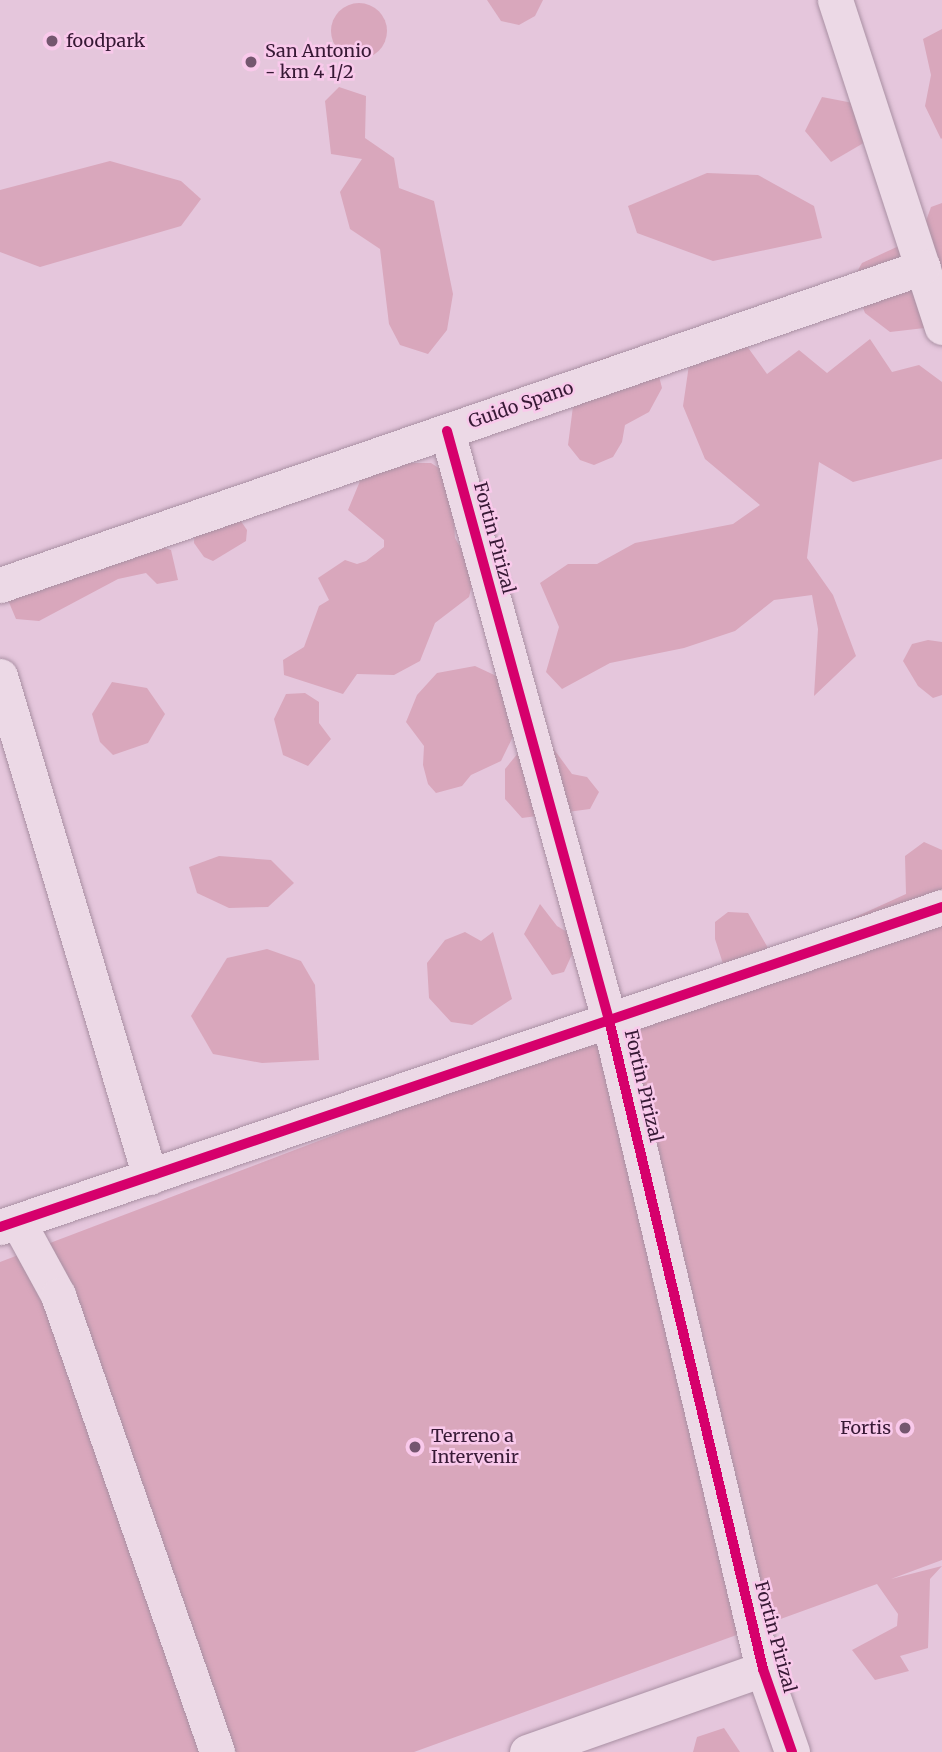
<!DOCTYPE html>
<html>
<head>
<meta charset="utf-8">
<style>
	body { margin:0 }
	#map { position:relative; width:942px; height:1752px; overflow:hidden; background:#e5c6dc; font-family:Merriweather,serif }
	div>[style] { position:absolute }
	.green>* { inset:0; background:#d9a7bc }
	.round { border-radius:50% }
	.roads { filter:drop-shadow(0 0 2px #a990a3) drop-shadow(0 0 2px #a990a3) }
	.street>* { height:35px; margin:-17.5px; padding:0 17.5px; transform-origin:17.5px; border-radius:17.5px; background:#ecd9e6 }
	.cycleway>* { height:10px; margin:-5px; padding:0 5px; transform-origin:5px; border-radius:5px; background:#d6006c }
	.dots>* { width:19px; height:19px; translate:-50% -50%; box-sizing:border-box; border:4px solid #f9c9eb; border-radius:50% }
	span { translate:-50% -50%; white-space:nowrap; text-align:center; line-height:1.15; -webkit-text-stroke:5px #f9c9eb; paint-order:stroke }
	.poi-label { font-size:18px; color:#371935 }
	.left { translate:0 -50%; text-align:left }
	.right { translate:-100% -50%; text-align:right }
	.street-label { font-size:18px; color:#371935 }
</style>
</head>
<body>
<div id="map">
	<div class="green">
		<i style="clip-path:polygon(487px 0,543px 0,535px 16px,519px 25px,501px 21px)"></i>
		<i class="round" style="left:331px;top:3px;width:56px;height:56px"></i>
		<i style="clip-path:polygon(942px 29px,942px 138px,941px 139px,925px 106px,931px 75px,923px 39px)"></i>
		<i style="clip-path:polygon(339px 87px,366px 96px,365px 138px,394px 158px,399px 188px,434px 201px,453px 294px,447px 330px,428px 354px,400px 345px,389px 324px,380px 249px,350px 229px,340px 192px,362px 159px,331px 154px,325px 101px)"></i>
		<i style="clip-path:polygon(822px 97px,853px 103px,879px 134px,831px 162px,805px 131px)"></i>
		<i style="clip-path:polygon(110px 161px,181px 181px,201px 199px,181px 226px,40px 267px,0 252px,0 190px)"></i>
		<i style="clip-path:polygon(707px 173px,758px 175px,814px 206px,822px 238px,713px 261px,637px 233px,628px 206px)"></i>
		<i style="clip-path:polygon(942px 203px,942px 271px,921px 235px,931px 207px)"></i>
		<i style="clip-path:polygon(914px 239px,942px 326px,890px 332px,865px 313px,852px 281px,862px 263px)"></i>
		<i style="clip-path:polygon(736px 331px,767px 374px,799px 350px,827px 373px,870px 339px,892px 372px,919px 365px,942px 382px,942px 459px,853px 482px,819px 462px,807px 558px,833px 595px,856px 656px,814px 696px,818px 629px,812px 595px,774px 600px,735px 631px,684px 648px,610px 663px,562px 689px,546px 672px,559px 627px,540px 583px,568px 564px,597px 564px,635px 543px,733px 524px,760px 505px,705px 459px,683px 406px,689px 365px)"></i>
		<i style="clip-path:polygon(613px 355px,629px 368px,659px 376px,662px 388px,649px 412px,625px 425px,622px 442px,613px 457px,594px 465px,580px 460px,568px 445px,578px 368px)"></i>
		<i style="clip-path:polygon(409px 463px,431px 463px,451px 476px,455px 538px,475px 573px,469px 597px,435px 623px,420px 661px,394px 675px,357px 674px,343px 694px,284px 675px,283px 660px,304px 647px,319px 606px,329px 600px,318px 578px,345px 560px,357px 564px,366px 561px,384px 547px,384px 540px,348px 510px,365px 469px)"></i>
		<i style="clip-path:polygon(236px 514px,247px 530px,246px 541px,213px 561px,204px 557px,194px 543px,195px 518px)"></i>
		<i style="clip-path:polygon(135px 538px,171px 550px,178px 580px,157px 584px,146px 573px,118px 579px,39px 621px,16px 619px,5px 593px)"></i>
		<i style="clip-path:polygon(928px 640px,942px 642px,942px 695px,933px 698px,918px 686px,903px 661px,912px 644px)"></i>
		<i style="clip-path:polygon(475px 666px,505px 680px,524px 714px,501px 761px,471px 775px,462px 786px,436px 793px,428px 784px,423px 765px,424px 746px,406px 722px,417px 695px,437px 673px)"></i>
		<i style="clip-path:polygon(112px 682px,147px 688px,165px 714px,148px 743px,113px 755px,100px 742px,92px 714px)"></i>
		<i style="clip-path:polygon(305px 693px,319px 702px,319px 723px,331px 739px,308px 766px,283px 755px,274px 719px,286px 694px)"></i>
		<i style="clip-path:polygon(523px 747px,553px 748px,572px 774px,587px 777px,599px 792px,590px 809px,522px 818px,505px 799px,505px 769px)"></i>
		<i style="clip-path:polygon(924px 842px,942px 850px,942px 1560px,891px 1579px,942px 1566px,930px 1579px,928px 1648px,900px 1656px,909px 1671px,875px 1680px,852px 1650px,897px 1626px,898px 1614px,877px 1584px,414px 1752px,0 1752px,0 1262px,597px 1035px,727px 976px,715px 939px,715px 922px,728px 912px,748px 913px,772px 955px,906px 894px,905px 856px)"></i>
		<i style="clip-path:polygon(219px 856px,271px 860px,294px 883px,268px 907px,229px 908px,197px 893px,189px 867px)"></i>
		<i style="clip-path:polygon(540px 904px,557px 926px,579px 939px,564px 972px,552px 975px,524px 934px)"></i>
		<i style="clip-path:polygon(465px 932px,481px 941px,493px 932px,512px 999px,472px 1025px,451px 1022px,429px 998px,427px 963px,445px 940px)"></i>
		<i style="clip-path:polygon(267px 949px,301px 961px,315px 985px,319px 1060px,262px 1063px,213px 1054px,191px 1016px,227px 958px)"></i>
		<i style="clip-path:polygon(724px 1728px,740px 1752px,693px 1752px,697px 1737px)"></i>
	</div>
	<div class="roads">
		<div class="street">
			<i style="left:835px;top:0;width:344px;rotate:71.9deg"></i>
			<i style="left:447px;top:431px;width:611px;rotate:74.62deg"></i>
			<i style="left:609px;top:1020px;width:667px;rotate:76.65deg"></i>
			<i style="left:763px;top:1669px;width:88px;rotate:70.7deg"></i>
			<i style="left:0;top:585px;width:976px;rotate:-19.01deg"></i>
			<i style="left:0;top:676px;width:523px;rotate:73.33deg"></i>
			<i style="left:18px;top:1222px;width:83px;rotate:61.3deg"></i>
			<i style="left:58px;top:1295px;width:484px;rotate:70.8deg"></i>
			<i style="left:0;top:1227px;width:995px;rotate:-18.76deg"></i>
			<i style="left:527px;top:1752px;width:250px;rotate:-19.4deg"></i>
		</div>
	</div>
	<div class="cycleway">
		<i style="left:447px;top:431px;width:611px;rotate:74.62deg"></i>
		<i style="left:609px;top:1020px;width:667px;rotate:76.65deg"></i>
		<i style="left:763px;top:1669px;width:88px;rotate:70.7deg"></i>
		<i style="left:0;top:1227px;width:995px;rotate:-18.76deg"></i>
	</div>
	<div class="dots">
		<i style="left:52px;top:41px;background:#74566f"></i>
		<i style="left:251px;top:62px;background:#74566f"></i>
		<i style="left:905px;top:1428px;background:#74566f"></i>
		<i style="left:415px;top:1447px;background:#74566f"></i>
	</div>
	<div class="poi-label">
		<span class="left" style="left:66px;top:41px">foodpark</span>
		<span class="left" style="left:265px;top:62px">San Antonio<br>- km 4 1/2</span>
		<span class="right" style="left:891px;top:1428px">Fortis</span>
		<span class="left" style="left:431px;top:1447px">Terreno a<br>Intervenir</span>
	</div>
	<div class="street-label">
		<span style="left:521px;top:405px;rotate:-19deg">Guido Spano</span>
		<span style="left:494px;top:538px;rotate:75deg">Fortin Pirizal</span>
		<span style="left:643px;top:1086px;rotate:77deg">Fortin Pirizal</span>
		<span style="left:775px;top:1637px;rotate:75deg">Fortin Pirizal</span>
	</div>
</div>
</body>
</html>
